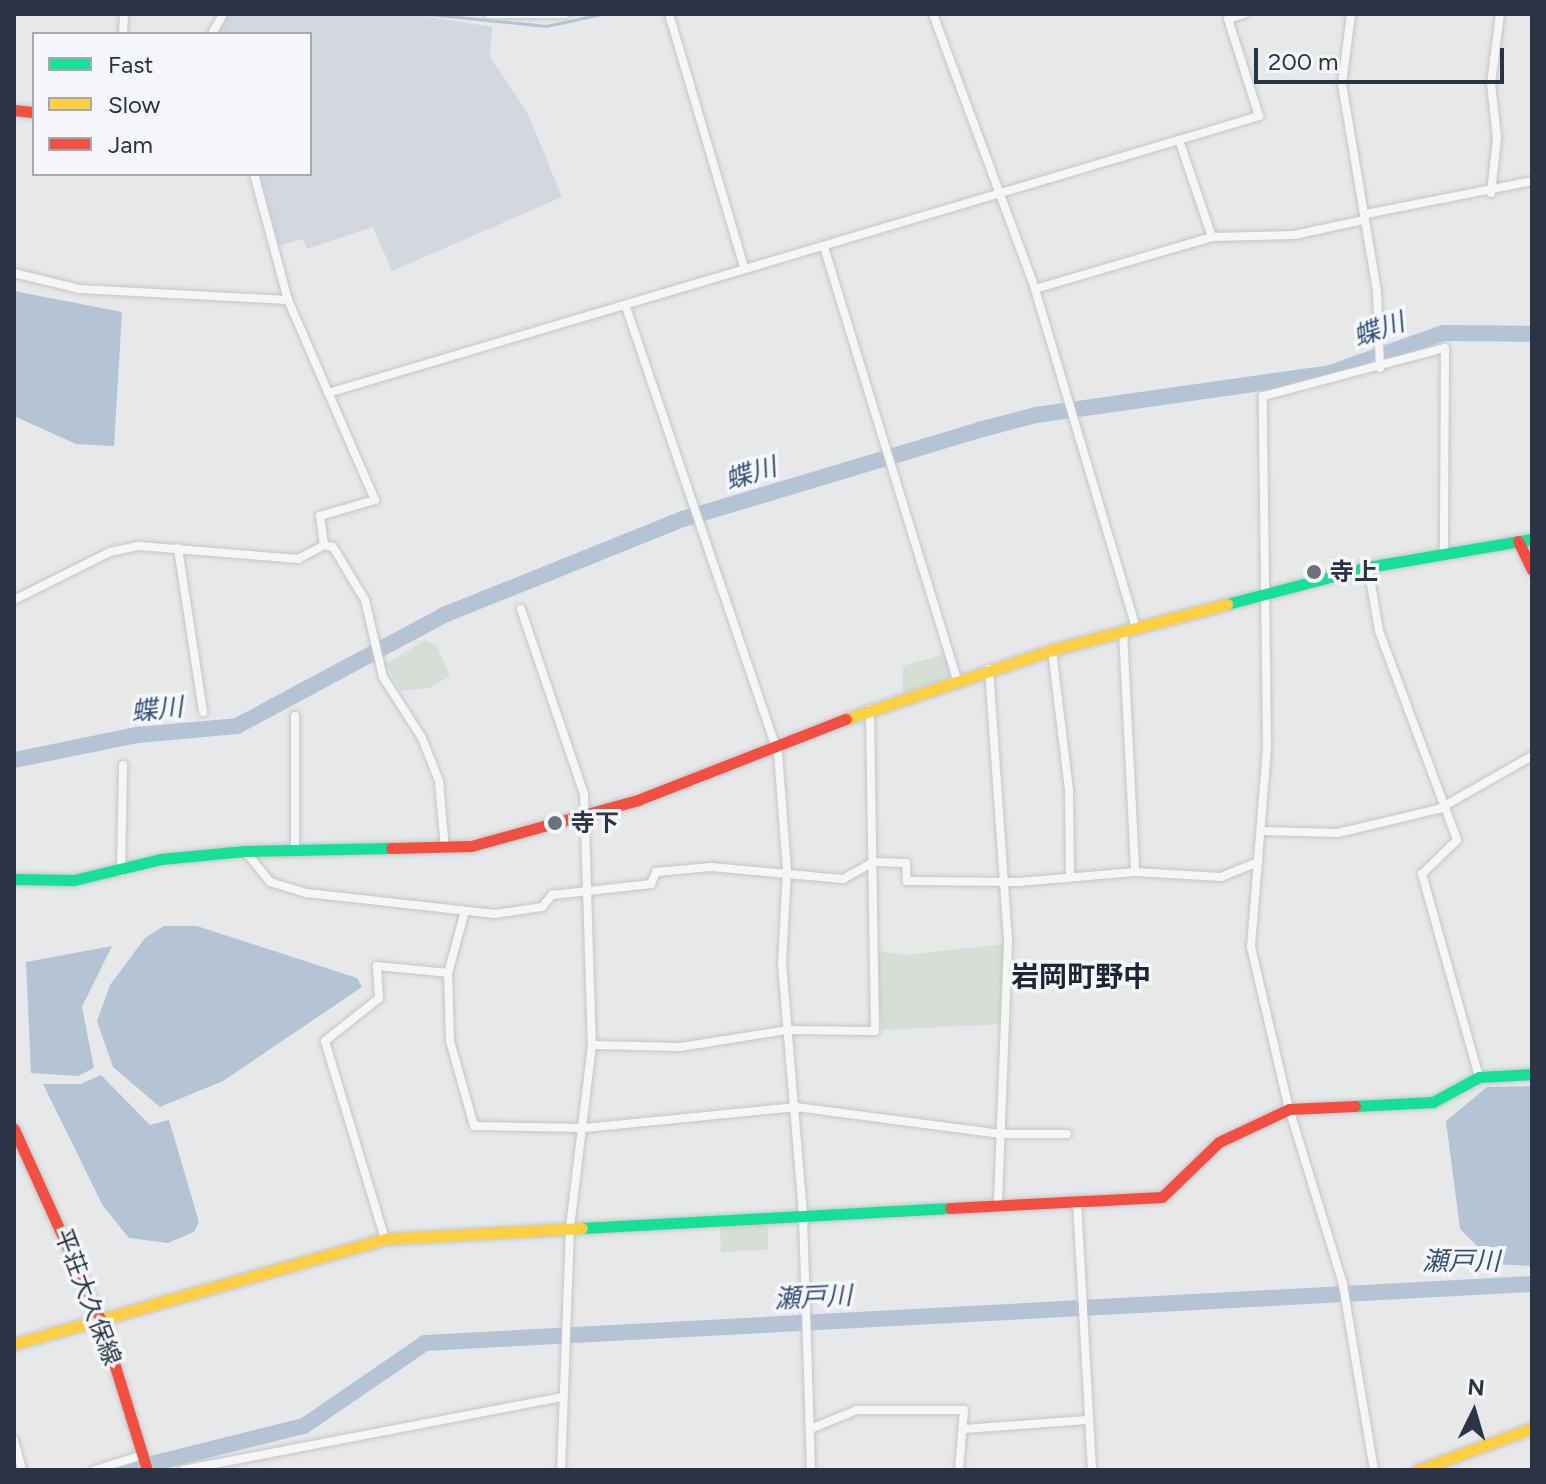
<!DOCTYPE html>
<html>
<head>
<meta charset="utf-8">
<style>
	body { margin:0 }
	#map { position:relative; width:1546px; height:1484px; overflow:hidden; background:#e6e8ea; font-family:Figtree,"Noto Sans JP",sans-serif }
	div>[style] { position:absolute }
	.built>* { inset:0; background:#d4d7dd }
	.green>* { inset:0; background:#d6ded6 }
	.water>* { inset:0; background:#b4c4d5 }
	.stream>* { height:3px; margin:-1.5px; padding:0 1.5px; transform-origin:1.5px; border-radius:1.5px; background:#b4c4d5 }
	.river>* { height:16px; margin:-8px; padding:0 8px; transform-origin:8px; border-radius:8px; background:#b4c4d5 }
	.roads { filter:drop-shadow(0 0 2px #c4c6c8) drop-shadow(0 0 2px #c4c6c8) }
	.street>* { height:8px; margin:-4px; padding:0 4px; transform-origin:4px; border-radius:4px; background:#f5f6f7 }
	.fast>* { height:11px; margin:-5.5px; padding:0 5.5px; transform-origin:5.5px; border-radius:5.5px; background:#16e098 }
	.slow>* { height:11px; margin:-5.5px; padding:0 5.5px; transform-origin:5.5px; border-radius:5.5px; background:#ffcf43 }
	.jam>* { height:11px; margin:-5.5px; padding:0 5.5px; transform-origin:5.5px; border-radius:5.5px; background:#f24e42 }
	.dots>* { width:22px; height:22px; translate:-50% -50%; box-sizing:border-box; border:4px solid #f4f6f9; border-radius:50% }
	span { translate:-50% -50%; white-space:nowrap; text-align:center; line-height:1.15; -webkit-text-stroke:7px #f4f6f9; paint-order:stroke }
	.poi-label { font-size:24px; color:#2b3445; font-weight:700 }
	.left { translate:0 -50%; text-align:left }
	.street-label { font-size:24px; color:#2b3445 }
	.water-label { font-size:26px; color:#34527a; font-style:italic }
	.quarter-label { font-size:28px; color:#1d2536; font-weight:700 }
	.frame { position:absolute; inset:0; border:16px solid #2b3445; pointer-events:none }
	.legend { position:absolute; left:32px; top:32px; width:280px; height:144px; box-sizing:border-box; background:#f4f6f9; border:2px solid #a4a8b1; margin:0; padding:10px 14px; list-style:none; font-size:24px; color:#2b3445 }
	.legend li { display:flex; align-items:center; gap:16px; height:40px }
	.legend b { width:40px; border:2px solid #a4a8b1 }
	.north { position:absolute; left:1434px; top:1372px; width:80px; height:80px; -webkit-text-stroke:6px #f4f6f9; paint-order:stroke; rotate:5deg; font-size:22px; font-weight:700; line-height:32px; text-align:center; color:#2b3445 }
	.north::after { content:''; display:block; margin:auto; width:28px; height:36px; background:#2b3445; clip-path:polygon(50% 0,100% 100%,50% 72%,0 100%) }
	.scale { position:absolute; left:1254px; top:48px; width:250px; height:36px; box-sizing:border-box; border:4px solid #2b3445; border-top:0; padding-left:10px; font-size:24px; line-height:28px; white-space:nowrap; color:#2b3445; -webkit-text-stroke:6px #f4f6f9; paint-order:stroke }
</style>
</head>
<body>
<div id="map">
	<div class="built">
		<i style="clip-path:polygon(228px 14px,412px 14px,492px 27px,490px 56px,528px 114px,562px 197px,392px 271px,373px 227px,307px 249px,303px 239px,279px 246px,260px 174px,310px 174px,310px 34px,218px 34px)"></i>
	</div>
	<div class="green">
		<i style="clip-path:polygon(425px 640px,437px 646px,450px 676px,430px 688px,401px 691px,386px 664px)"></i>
		<i style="clip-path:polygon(945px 654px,950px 678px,903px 693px,903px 666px)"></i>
		<i style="clip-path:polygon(1004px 944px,1004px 1024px,882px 1030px,875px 950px,905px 955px)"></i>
		<i style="clip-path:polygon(768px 1223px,768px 1250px,721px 1252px,720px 1226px)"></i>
	</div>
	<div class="water">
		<i style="clip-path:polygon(14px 291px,122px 312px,114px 446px,76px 444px,14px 416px)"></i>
		<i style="clip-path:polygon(164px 926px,197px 926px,357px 978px,362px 987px,223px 1081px,160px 1107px,113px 1067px,97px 1021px,110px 985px,145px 938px)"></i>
		<i style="clip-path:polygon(112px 946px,82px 1007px,94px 1068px,78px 1076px,31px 1073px,26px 962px)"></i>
		<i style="clip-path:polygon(101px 1075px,150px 1125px,169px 1120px,199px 1222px,194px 1232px,168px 1243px,129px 1238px,103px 1206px,43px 1084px,81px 1084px)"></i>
		<i style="clip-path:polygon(1532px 1086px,1532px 1266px,1495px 1264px,1460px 1229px,1446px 1121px,1487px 1087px)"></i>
	</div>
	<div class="stream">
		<i style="left:428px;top:14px;width:119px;rotate:5.8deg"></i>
		<i style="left:546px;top:26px;width:57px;rotate:-12.1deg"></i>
	</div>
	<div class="river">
		<i style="left:14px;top:760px;width:126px;rotate:-11.5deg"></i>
		<i style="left:137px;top:735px;width:100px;rotate:-5.1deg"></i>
		<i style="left:237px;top:726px;width:235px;rotate:-28.2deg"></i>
		<i style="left:444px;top:615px;width:258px;rotate:-21.9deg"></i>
		<i style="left:683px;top:519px;width:309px;rotate:-16.7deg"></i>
		<i style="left:979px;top:430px;width:59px;rotate:-14.7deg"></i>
		<i style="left:1036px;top:415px;width:297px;rotate:-8.1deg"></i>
		<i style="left:1330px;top:373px;width:120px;rotate:-19.5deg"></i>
		<i style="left:1443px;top:333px;width:89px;rotate:0.6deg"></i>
		<i style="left:127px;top:1470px;width:182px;rotate:-14deg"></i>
		<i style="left:304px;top:1426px;width:147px;rotate:-34.4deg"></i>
		<i style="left:425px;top:1343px;width:1109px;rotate:-3.05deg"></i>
	</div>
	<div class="roads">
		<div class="street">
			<i style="left:489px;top:14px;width:76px"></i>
			<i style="left:669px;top:14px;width:264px;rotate:73.5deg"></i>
			<i style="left:933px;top:14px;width:293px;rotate:69.6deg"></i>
			<i style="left:1035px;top:289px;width:353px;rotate:73.4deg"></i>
			<i style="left:1351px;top:14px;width:71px;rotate:97.3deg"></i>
			<i style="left:1342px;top:84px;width:209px;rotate:80.4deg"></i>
			<i style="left:1377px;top:290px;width:78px;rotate:87.8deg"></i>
			<i style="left:123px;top:34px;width:20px;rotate:-87deg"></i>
			<i style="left:212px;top:34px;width:23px;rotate:-61deg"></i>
			<i style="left:1179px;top:140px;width:84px;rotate:-16.7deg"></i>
			<i style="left:1259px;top:116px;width:102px;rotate:-107.7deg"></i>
			<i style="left:1228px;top:19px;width:17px;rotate:-17deg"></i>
			<i style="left:254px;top:174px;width:131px;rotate:74.9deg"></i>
			<i style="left:288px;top:300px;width:218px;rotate:66.5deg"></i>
			<i style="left:375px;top:500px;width:57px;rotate:163.8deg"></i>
			<i style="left:320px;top:516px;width:29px;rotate:82deg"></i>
			<i style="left:1491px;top:193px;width:55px;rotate:-83.8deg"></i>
			<i style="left:1497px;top:138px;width:54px;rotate:-96.3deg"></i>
			<i style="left:1491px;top:84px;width:71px;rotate:-82.7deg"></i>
			<i style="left:1366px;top:214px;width:169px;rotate:-11.2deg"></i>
			<i style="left:824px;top:247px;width:452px;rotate:72.9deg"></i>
			<i style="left:14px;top:273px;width:67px;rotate:13.8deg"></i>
			<i style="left:79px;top:289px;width:209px;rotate:3deg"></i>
			<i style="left:1035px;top:289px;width:184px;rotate:-16.4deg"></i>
			<i style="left:1212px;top:237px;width:82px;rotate:-1.4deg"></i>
			<i style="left:1294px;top:235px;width:72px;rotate:-12.1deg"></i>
			<i style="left:626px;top:307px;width:471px;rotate:71.2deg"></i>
			<i style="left:778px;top:753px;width:117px;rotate:85.6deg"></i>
			<i style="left:787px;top:870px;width:94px;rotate:93deg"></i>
			<i style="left:782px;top:964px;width:253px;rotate:85.2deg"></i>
			<i style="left:803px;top:1216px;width:254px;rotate:88.2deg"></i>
			<i style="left:328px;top:393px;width:888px;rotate:-16.56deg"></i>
			<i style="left:1179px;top:140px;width:102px;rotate:71.2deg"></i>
			<i style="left:324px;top:545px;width:9px;rotate:13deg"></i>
			<i style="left:333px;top:547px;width:62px;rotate:58.9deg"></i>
			<i style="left:365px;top:600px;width:79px;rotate:76.8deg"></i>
			<i style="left:383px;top:677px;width:72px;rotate:57.4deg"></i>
			<i style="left:422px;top:738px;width:46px;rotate:68.4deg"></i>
			<i style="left:439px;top:781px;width:68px;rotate:85deg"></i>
			<i style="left:178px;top:548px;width:166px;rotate:81.3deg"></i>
			<i style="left:1368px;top:567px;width:65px;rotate:80.2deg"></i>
			<i style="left:1379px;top:631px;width:223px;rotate:69.5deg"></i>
			<i style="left:1457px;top:840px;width:49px;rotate:135.8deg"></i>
			<i style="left:1422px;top:874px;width:211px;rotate:74.3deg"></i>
			<i style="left:14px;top:600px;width:107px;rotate:-26.6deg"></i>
			<i style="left:110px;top:552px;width:30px;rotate:-12deg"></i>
			<i style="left:139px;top:546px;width:160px;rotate:4.7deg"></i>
			<i style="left:298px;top:559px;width:30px;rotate:-28deg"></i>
			<i style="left:521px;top:609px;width:195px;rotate:71.2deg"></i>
			<i style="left:584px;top:794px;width:251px;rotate:88.2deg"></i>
			<i style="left:592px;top:1045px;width:183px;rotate:96.9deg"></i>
			<i style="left:570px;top:1227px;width:243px;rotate:92.1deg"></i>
			<i style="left:1123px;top:631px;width:241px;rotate:87.1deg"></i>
			<i style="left:1052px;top:650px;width:141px;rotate:83.1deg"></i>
			<i style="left:1069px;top:790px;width:84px;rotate:89.3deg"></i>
			<i style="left:989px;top:669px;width:274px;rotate:86deg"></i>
			<i style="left:1008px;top:942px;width:265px;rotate:92.2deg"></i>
			<i style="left:295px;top:716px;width:133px;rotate:90deg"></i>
			<i style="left:1261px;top:831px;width:77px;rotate:1.5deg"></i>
			<i style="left:1338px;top:833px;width:104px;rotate:-13.4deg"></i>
			<i style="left:1439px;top:809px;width:107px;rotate:-29.7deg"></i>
			<i style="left:245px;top:851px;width:40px;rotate:51deg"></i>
			<i style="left:270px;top:882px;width:39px;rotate:17deg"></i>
			<i style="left:307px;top:893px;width:189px;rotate:6.4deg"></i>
			<i style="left:495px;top:914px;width:48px;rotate:-8.5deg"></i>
			<i style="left:542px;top:907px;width:16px;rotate:-50deg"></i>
			<i style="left:552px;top:895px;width:100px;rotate:-6.3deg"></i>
			<i style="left:651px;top:884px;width:13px;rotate:-67deg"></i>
			<i style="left:656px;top:872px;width:55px;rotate:-5.2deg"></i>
			<i style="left:711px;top:867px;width:133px;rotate:5.2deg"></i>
			<i style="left:843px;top:879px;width:35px;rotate:-29deg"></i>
			<i style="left:874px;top:862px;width:32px;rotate:2deg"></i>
			<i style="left:906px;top:863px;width:18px;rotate:87deg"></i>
			<i style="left:907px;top:881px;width:112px;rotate:0.5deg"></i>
			<i style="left:1019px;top:882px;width:116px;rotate:-4.9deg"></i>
			<i style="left:1135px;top:872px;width:86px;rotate:3.3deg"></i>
			<i style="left:1221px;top:877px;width:40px;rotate:-22deg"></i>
			<i style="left:121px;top:872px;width:107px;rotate:-88.9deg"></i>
			<i style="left:465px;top:911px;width:64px;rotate:105.3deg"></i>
			<i style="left:448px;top:973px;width:68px;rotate:88.3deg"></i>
			<i style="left:450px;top:1041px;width:88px;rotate:74.2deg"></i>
			<i style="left:474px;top:1126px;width:111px;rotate:1deg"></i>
			<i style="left:585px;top:1128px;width:212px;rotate:-5.7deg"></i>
			<i style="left:796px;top:1107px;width:206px;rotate:7.5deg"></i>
			<i style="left:1000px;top:1134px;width:67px"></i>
			<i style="left:592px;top:1045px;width:88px;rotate:1.3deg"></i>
			<i style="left:680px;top:1047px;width:108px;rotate:-9deg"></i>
			<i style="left:787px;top:1030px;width:88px;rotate:0.7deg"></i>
			<i style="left:875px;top:1031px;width:322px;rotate:-90.9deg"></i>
			<i style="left:1077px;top:1202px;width:268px;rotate:86.8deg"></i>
			<i style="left:385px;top:1239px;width:207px;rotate:-106.9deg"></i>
			<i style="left:325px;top:1041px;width:69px;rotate:-38.5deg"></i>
			<i style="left:379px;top:998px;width:32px;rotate:-94deg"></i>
			<i style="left:377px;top:966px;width:71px;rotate:5.6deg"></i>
			<i style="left:810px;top:1429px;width:51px;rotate:-22deg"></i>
			<i style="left:857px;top:1410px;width:107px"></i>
			<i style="left:964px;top:1410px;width:60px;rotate:94.8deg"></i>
			<i style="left:964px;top:1429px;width:123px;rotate:-4.2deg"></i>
			<i style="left:14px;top:1440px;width:31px;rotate:75deg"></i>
			<i style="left:95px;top:1470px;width:50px;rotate:-17.4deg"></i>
			<i style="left:183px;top:1470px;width:387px;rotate:-10.9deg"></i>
			<i style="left:1374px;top:1470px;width:189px;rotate:-99.5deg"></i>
			<i style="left:1343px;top:1284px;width:183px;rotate:-107.1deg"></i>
			<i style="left:1289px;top:1109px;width:166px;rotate:-103.2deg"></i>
			<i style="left:1251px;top:947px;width:200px;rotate:-85.4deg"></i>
			<i style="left:1267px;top:748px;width:352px;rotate:-90.7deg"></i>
			<i style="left:1263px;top:396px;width:188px;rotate:-14.8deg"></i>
			<i style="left:1445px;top:348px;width:203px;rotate:90.3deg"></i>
		</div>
		<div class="fast">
			<i style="left:1227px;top:604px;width:146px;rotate:-14.7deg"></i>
			<i style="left:1368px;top:567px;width:166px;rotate:-9.7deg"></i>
			<i style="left:14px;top:879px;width:60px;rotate:1deg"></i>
			<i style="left:74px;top:880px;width:89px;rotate:-13.6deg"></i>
			<i style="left:161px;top:859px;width:84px;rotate:-5.4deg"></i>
			<i style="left:245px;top:851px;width:146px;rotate:-1.2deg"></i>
			<i style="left:1355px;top:1106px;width:78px;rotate:-2.9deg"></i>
			<i style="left:1433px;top:1102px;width:52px;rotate:-28.5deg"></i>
			<i style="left:1479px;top:1077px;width:53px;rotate:-3.2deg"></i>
			<i style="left:582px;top:1228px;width:369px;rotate:-3.1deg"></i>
		</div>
		<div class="slow">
			<i style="left:846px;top:719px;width:217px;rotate:-18.5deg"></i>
			<i style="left:1052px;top:650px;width:181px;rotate:-14.7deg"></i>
			<i style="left:14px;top:1344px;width:386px;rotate:-15.8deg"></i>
			<i style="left:385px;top:1239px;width:197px;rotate:-3.2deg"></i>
			<i style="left:1418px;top:1470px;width:121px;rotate:-20.2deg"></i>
		</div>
		<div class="jam">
			<i style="left:14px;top:110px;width:20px;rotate:6deg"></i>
			<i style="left:1518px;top:541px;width:32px;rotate:64deg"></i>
			<i style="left:391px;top:848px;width:80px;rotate:-1.4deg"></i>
			<i style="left:471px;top:846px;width:173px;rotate:-15.4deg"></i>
			<i style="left:638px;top:800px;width:223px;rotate:-21.3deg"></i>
			<i style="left:14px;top:1129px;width:211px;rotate:65.6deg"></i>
			<i style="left:101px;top:1321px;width:156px;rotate:72.8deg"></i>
			<i style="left:950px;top:1208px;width:212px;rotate:-3deg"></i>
			<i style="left:1162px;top:1197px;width:79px;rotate:-44deg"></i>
			<i style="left:1219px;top:1142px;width:77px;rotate:-25.2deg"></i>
			<i style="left:1289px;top:1109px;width:66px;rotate:-2.6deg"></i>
		</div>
	</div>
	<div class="dots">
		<i style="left:1314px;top:572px;background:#6c737f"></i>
		<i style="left:555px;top:823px;background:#6c737f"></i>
	</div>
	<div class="poi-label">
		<span class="left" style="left:1330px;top:572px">寺上</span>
		<span class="left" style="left:571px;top:823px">寺下</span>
	</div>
	<div class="street-label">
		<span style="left:88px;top:1297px;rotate:69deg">平荘大久保線</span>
	</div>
	<div class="water-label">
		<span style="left:1379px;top:330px;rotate:-19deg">蝶川</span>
		<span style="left:751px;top:474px;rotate:-17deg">蝶川</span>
		<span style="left:157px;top:710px;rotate:-6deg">蝶川</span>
		<span style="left:1461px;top:1262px">瀬戸川</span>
		<span style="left:813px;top:1298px;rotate:-3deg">瀬戸川</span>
	</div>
	<div class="quarter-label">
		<span style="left:1081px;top:976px">岩岡町野中</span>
	</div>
	<div class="frame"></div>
	<ul class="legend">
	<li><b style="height:10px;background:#16e098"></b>Fast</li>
	<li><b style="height:10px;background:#ffcf43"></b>Slow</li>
	<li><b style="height:10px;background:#f24e42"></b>Jam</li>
	</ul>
	<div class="north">N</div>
	<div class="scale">200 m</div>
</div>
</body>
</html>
